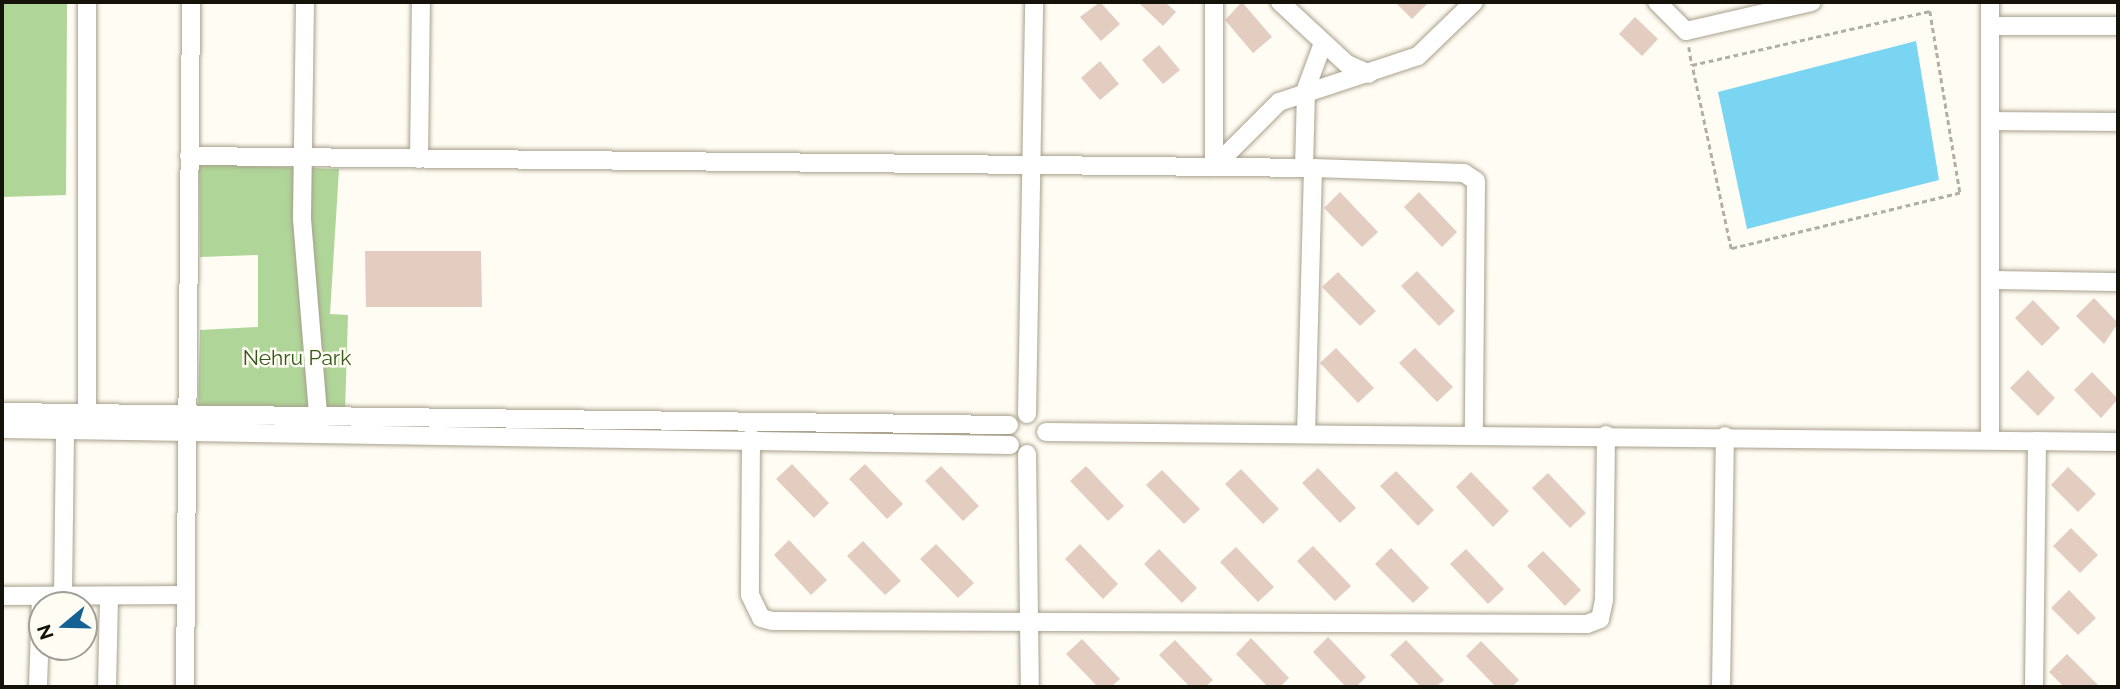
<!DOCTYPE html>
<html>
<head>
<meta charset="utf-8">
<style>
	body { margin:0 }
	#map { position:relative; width:2120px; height:689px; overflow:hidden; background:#fffcf3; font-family:Raleway,sans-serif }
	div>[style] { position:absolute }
	.green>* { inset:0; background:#afd599 }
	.water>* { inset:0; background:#79d5f2 }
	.building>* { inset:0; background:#e3ccc0 }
	.path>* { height:2.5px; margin-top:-1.25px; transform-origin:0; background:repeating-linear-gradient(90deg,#b1aea5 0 5px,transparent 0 8.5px) }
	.roads { filter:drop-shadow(0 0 2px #a8a08b) drop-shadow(0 0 2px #a8a08b) }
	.minor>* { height:18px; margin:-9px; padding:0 9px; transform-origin:9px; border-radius:9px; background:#fff }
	span { translate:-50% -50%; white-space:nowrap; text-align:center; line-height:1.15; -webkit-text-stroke:5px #fffcf3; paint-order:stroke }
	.park-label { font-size:21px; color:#335717 }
	.frame { position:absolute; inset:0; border:4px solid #15120a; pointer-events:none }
	.north { position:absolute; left:28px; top:591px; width:70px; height:70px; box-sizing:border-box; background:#fffcf3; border:2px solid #a19e96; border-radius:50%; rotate:251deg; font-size:19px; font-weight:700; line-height:28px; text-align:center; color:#15120a }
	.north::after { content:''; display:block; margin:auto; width:24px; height:32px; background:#146294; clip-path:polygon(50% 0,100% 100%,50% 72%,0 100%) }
</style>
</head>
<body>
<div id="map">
	<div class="green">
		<i style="clip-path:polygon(2px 2px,67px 2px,66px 195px,2px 197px)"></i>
		<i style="clip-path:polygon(199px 164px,339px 169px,330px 314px,348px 315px,345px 412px,198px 411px,200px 330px,258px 327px,258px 255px,200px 257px)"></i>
	</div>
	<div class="water">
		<i style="clip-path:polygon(1916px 41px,1939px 180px,1747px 229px,1718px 92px)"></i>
	</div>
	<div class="building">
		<i style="clip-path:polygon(1100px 2px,1120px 24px,1101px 41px,1080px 17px)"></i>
		<i style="clip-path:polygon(1138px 2px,1165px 2px,1176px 12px,1163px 26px)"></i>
		<i style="clip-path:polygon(1242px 2px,1272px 37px,1253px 53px,1225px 20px)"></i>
		<i style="clip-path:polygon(1395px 2px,1429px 2px,1412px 19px)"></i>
		<i style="clip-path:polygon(1635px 17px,1658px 39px,1642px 56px,1619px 34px)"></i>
		<i style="clip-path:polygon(1159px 45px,1180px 70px,1163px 84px,1142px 60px)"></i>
		<i style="clip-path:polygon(1100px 61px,1119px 84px,1100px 100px,1081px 78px)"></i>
		<i style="clip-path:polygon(1340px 192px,1378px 232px,1362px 247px,1324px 208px)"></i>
		<i style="clip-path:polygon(1419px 192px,1457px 232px,1442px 247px,1404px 207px)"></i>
		<i style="clip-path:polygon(365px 251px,481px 251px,482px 307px,366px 307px)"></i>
		<i style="clip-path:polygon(1417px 271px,1455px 311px,1439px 326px,1401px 286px)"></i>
		<i style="clip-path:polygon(1338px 272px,1376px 311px,1360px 326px,1322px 287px)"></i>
		<i style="clip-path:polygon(2094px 298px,2118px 323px,2104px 344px,2076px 316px)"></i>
		<i style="clip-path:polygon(2033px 300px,2060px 328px,2042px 346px,2015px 318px)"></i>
		<i style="clip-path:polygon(1336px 348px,1374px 388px,1358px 403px,1320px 363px)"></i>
		<i style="clip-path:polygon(1415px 348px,1453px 387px,1437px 402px,1399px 363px)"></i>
		<i style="clip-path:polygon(2028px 370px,2055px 398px,2038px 416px,2010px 388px)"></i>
		<i style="clip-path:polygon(2092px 372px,2118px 399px,2101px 418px,2074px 390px)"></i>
		<i style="clip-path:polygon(792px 464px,829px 503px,814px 518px,776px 479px)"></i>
		<i style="clip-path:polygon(865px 464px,903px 504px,887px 519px,849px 479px)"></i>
		<i style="clip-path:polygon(941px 466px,979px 506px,963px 521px,925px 481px)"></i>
		<i style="clip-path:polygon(1086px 466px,1124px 506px,1108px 521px,1070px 481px)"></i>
		<i style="clip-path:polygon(2068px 467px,2096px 494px,2078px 512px,2051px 485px)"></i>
		<i style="clip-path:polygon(1318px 468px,1356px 508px,1340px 523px,1302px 483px)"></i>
		<i style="clip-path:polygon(1241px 469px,1279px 509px,1263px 524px,1225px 484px)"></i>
		<i style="clip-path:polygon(1162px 470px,1200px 509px,1184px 524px,1146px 485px)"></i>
		<i style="clip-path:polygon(1396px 471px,1434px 510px,1418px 526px,1380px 486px)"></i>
		<i style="clip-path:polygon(1471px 472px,1509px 511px,1493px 527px,1456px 487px)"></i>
		<i style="clip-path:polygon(1548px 473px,1586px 513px,1570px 528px,1532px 488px)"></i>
		<i style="clip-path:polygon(2071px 528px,2098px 555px,2080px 573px,2053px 546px)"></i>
		<i style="clip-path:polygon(789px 540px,827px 580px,811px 595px,774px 555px)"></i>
		<i style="clip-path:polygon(863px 541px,901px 581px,885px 595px,847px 556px)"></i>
		<i style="clip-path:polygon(936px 544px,974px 583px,958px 598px,920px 559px)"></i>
		<i style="clip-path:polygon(1080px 544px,1118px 584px,1103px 599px,1065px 559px)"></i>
		<i style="clip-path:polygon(1313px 546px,1351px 586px,1335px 601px,1297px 561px)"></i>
		<i style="clip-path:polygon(1236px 547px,1274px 587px,1258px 602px,1220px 562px)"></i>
		<i style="clip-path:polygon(1391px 548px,1429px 588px,1413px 603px,1375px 564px)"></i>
		<i style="clip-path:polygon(1159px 549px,1197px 588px,1182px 603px,1144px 564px)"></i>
		<i style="clip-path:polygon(1466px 549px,1504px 589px,1488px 604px,1450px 564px)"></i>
		<i style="clip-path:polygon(1543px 551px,1581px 590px,1565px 606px,1527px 566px)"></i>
		<i style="clip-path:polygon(2069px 590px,2096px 618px,2078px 635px,2051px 608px)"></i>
		<i style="clip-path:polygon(1328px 637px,1366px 677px,1356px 687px,1346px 687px,1313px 652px)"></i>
		<i style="clip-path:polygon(1251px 638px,1289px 678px,1280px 687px,1268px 687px,1236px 654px)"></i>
		<i style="clip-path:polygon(1082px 639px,1120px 679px,1111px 687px,1098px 687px,1066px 654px)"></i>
		<i style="clip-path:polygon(1175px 640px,1213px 680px,1205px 687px,1190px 687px,1159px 655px)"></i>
		<i style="clip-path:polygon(1406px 640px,1444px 680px,1436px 687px,1421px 687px,1390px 655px)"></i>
		<i style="clip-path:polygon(1481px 641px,1519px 680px,1512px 687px,1496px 687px,1466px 656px)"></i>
		<i style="clip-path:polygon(2067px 654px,2100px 687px,2064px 687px,2049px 672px)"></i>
	</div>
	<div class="path">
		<i style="left:1930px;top:11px;width:184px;rotate:80.6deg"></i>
		<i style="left:1960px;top:193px;width:236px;rotate:166.3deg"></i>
		<i style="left:1731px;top:249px;width:188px;rotate:-102deg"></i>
		<i style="left:1692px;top:65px;width:244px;rotate:-12.8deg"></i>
		<i style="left:1689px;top:47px;width:18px;rotate:81deg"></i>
	</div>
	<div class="roads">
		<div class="minor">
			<i style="left:305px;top:2px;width:217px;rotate:90.8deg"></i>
			<i style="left:302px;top:219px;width:210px;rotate:85.3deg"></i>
			<i style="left:1214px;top:2px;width:165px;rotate:90deg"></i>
			<i style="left:1280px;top:2px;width:91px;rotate:42.8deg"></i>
			<i style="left:1347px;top:64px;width:24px;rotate:24deg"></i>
			<i style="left:1657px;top:2px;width:41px;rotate:45deg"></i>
			<i style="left:1686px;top:31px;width:129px;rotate:-13deg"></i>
			<i style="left:1990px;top:26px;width:128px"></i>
			<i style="left:1990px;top:121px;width:128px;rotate:0.4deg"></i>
			<i style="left:189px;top:156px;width:1124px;rotate:0.61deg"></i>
			<i style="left:1313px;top:168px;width:266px;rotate:91.5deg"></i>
			<i style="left:419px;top:159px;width:157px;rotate:-89.3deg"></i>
			<i style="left:1214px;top:167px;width:92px;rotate:-45deg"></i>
			<i style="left:1279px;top:102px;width:146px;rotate:-18.3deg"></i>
			<i style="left:1418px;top:56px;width:78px;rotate:-44deg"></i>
			<i style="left:1304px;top:168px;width:79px;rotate:-88.5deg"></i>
			<i style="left:1306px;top:89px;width:49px;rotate:-69.7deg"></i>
			<i style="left:1313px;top:168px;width:151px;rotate:1.9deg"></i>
			<i style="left:1464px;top:173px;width:14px;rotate:34deg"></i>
			<i style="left:1476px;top:181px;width:254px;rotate:90.5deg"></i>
			<i style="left:1990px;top:280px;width:128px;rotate:0.9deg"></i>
			<i style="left:2px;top:412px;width:1007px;rotate:0.74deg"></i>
			<i style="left:87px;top:414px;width:412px;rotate:-90deg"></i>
			<i style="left:1027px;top:414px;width:412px;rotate:-89deg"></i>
			<i style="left:2px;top:429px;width:1008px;rotate:0.91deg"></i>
			<i style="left:1046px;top:432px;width:1072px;rotate:0.53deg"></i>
			<i style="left:751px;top:438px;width:157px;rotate:90.4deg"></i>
			<i style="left:750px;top:595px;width:25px;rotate:64deg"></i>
			<i style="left:761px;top:618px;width:12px;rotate:14deg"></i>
			<i style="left:773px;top:621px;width:814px;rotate:0.21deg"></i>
			<i style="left:1587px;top:624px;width:14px;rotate:-21deg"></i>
			<i style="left:1600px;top:619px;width:19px;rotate:-78deg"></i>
			<i style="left:1604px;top:600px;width:165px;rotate:-89.3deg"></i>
			<i style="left:1990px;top:440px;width:438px;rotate:-90deg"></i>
			<i style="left:1027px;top:454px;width:233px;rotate:89.3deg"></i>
			<i style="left:2px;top:596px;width:183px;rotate:-0.3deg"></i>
			<i style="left:63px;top:596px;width:166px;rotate:-89.3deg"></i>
			<i style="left:38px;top:687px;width:91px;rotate:-88.1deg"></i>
			<i style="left:107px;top:687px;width:91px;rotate:-88.7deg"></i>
			<i style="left:185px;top:687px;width:685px;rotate:-89.5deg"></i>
			<i style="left:1721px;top:687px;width:251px;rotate:-89.1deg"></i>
			<i style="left:2034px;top:687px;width:246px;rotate:-89.3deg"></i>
		</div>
	</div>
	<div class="park-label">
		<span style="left:297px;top:358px">Nehru Park</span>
	</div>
	<div class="frame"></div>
	<div class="north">N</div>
</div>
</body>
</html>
